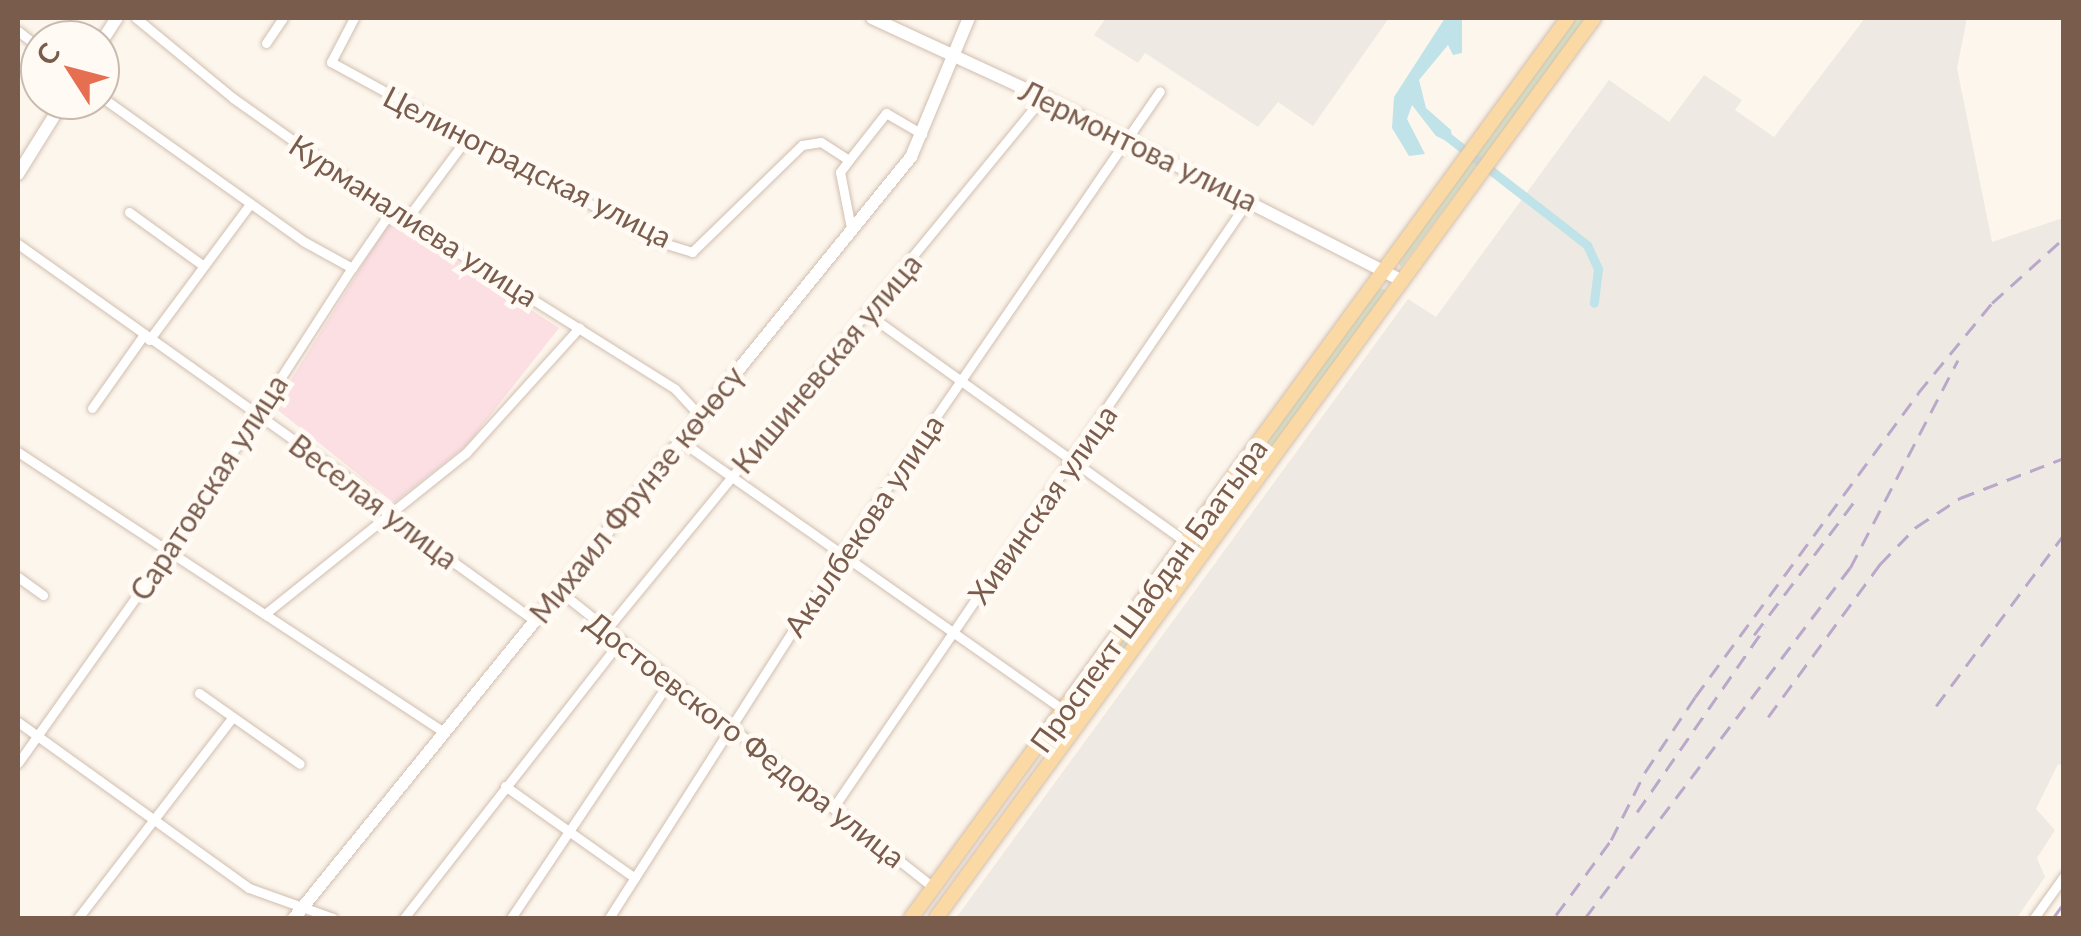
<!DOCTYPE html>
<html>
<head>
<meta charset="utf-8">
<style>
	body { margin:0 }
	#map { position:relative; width:2081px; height:936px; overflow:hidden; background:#fdf6ec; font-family:Lato,sans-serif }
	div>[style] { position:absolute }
	.industrial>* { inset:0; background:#efe9e4 }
	.medical>* { inset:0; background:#fbdfe3 }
	.green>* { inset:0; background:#d8ecc9 }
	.water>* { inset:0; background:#bfe3e8 }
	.canal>* { height:9px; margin:-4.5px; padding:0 4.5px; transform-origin:4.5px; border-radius:4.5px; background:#bfe3e8 }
	.roads { filter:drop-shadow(0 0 2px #d1beb0) drop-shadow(0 0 2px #d1beb0) }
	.street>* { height:9px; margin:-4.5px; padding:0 4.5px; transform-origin:4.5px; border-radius:4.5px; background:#fff }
	.secondary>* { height:12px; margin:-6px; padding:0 6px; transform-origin:6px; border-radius:6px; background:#fff }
	.primary>* { height:14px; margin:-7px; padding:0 7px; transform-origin:7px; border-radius:7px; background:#fbd9a5 }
	.rail>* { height:2.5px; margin-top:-1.25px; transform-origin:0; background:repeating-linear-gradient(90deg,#b9a8c9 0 15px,transparent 0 25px) }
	span { translate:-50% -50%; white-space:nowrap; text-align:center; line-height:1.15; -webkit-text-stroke:10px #fffaf3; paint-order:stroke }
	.street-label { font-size:30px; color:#7a5c4d }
	.frame { position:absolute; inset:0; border:20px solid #7a5c4d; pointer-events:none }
	.north { position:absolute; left:20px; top:20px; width:100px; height:100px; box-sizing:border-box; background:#fffaf3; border:2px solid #cabbb1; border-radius:50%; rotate:306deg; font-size:28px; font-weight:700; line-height:40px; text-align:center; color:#7a5c4d }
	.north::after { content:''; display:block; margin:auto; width:35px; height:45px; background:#e76f51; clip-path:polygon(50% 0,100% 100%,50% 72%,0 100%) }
</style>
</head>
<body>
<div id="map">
	<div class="industrial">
		<i style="clip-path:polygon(1106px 18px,1389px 18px,1313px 126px,1278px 102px,1258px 127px,1145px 53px,1138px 63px,1094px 35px)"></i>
		<i style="clip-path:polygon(1865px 18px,1967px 18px,1957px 68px,1992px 242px,2063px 218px,2063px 766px,2058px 764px,2036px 809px,2055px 830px,2037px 858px,2045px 877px,2017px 918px,956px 918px,1408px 299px,1436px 317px,1609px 80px,1669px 122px,1704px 75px,1742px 100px,1735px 110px,1774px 137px)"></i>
	</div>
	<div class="medical">
		<i style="clip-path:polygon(391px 219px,559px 328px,467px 445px,394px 503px,274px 407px)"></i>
	</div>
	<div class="green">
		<i style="clip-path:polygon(1572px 18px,1586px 19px,1401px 267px,1398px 262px)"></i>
		<i style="clip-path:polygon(1378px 288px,1387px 290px,1198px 546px,1197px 540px)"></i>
		<i style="clip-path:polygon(1183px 556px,1193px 559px,1077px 712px,1076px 705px)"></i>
	</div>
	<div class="water">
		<i style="clip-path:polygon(1445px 18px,1462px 18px,1462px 53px,1453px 55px,1448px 45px,1419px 80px,1426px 108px,1451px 130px,1453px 144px,1436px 136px,1412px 105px,1407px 119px,1425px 154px,1409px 156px,1392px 128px,1394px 97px)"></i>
	</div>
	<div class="canal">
		<i style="left:1444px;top:134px;width:181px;rotate:37.8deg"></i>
		<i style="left:1587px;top:245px;width:26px;rotate:65deg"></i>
		<i style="left:1598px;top:269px;width:34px;rotate:97deg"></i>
	</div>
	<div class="roads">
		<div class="street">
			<i style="left:136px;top:18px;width:126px;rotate:39.5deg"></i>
			<i style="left:233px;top:98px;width:202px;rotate:35.3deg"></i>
			<i style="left:398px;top:215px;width:327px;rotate:32.1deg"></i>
			<i style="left:675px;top:389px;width:34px;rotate:47deg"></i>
			<i style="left:354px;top:18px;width:50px;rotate:117.6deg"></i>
			<i style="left:331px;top:62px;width:375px;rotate:28.7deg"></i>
			<i style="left:660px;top:242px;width:34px;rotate:17deg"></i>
			<i style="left:692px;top:252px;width:153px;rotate:-44.2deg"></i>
			<i style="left:802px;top:145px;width:19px;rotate:-9deg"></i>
			<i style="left:821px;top:142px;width:33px;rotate:33deg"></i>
			<i style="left:18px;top:31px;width:28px;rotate:38deg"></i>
			<i style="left:266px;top:43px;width:30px;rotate:-56deg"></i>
			<i style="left:100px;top:96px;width:249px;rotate:35.5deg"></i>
			<i style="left:303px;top:241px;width:56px;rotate:28.9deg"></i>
			<i style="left:129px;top:212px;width:92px;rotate:35.8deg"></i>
			<i style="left:406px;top:220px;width:102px;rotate:-53.4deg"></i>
			<i style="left:851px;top:228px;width:57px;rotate:-101.1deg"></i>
			<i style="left:840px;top:172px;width:15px;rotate:-53deg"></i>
			<i style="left:849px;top:160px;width:60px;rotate:-51.8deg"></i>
			<i style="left:886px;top:113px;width:42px;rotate:30.3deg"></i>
			<i style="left:18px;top:244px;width:418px;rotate:35.4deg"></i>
			<i style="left:359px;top:486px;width:45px;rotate:44.1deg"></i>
			<i style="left:391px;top:517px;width:176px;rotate:35.8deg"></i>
			<i style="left:869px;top:315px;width:391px;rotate:35.6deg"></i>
			<i style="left:149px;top:340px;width:169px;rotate:-53.4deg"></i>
			<i style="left:92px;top:408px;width:88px;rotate:-54.7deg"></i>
			<i style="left:678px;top:439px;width:472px;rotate:35.1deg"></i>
			<i style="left:18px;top:452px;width:510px;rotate:33.32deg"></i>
			<i style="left:18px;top:577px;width:31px;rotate:36deg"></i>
			<i style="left:558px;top:590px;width:480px;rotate:38.4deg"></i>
			<i style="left:266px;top:613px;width:256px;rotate:-38.7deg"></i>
			<i style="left:466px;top:453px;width:169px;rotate:-47.9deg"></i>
			<i style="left:607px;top:629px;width:688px;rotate:-50.66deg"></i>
			<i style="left:199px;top:693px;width:123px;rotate:35.1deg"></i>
			<i style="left:18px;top:722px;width:284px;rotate:35.7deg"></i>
			<i style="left:249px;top:888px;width:89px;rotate:19.7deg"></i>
			<i style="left:18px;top:763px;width:259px;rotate:-54.6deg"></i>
			<i style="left:168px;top:552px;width:338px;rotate:-57.1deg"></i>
			<i style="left:352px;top:268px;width:58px;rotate:-55.5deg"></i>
			<i style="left:385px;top:220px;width:14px;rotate:-21deg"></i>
			<i style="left:505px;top:786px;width:159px;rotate:35.3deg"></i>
			<i style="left:833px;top:808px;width:738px;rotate:-55.66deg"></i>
			<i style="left:78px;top:918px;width:252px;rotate:-52.4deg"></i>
			<i style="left:404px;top:918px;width:353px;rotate:-52deg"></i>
			<i style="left:511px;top:918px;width:288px;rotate:-56.2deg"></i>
			<i style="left:609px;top:918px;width:434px;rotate:-57.4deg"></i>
			<i style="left:843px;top:552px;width:559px;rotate:-55.49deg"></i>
			<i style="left:2034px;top:918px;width:52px;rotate:-54.5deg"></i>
		</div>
		<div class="secondary">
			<i style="left:872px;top:18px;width:188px;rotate:24.8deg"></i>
			<i style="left:1043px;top:97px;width:404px;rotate:27.1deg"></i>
			<i style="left:100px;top:44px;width:31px;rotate:-57deg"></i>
			<i style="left:18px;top:174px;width:87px;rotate:-58.1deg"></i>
			<i style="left:294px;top:918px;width:980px;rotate:-50.97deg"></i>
			<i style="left:911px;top:157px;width:151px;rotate:-67.4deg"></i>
		</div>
		<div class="primary">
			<i style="left:911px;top:918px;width:1114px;rotate:-53.87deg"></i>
			<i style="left:936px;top:918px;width:1115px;rotate:-53.83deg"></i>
		</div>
	</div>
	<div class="rail">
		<i style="left:1754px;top:635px;width:165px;rotate:-53.1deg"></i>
		<i style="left:1936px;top:706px;width:214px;rotate:-53.3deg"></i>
		<i style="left:1768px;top:717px;width:190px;rotate:-53.8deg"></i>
		<i style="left:1880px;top:564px;width:52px;rotate:-45.8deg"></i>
		<i style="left:1916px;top:527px;width:53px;rotate:-33.4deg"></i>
		<i style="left:1960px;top:498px;width:111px;rotate:-21deg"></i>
		<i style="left:1637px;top:812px;width:225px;rotate:-55.3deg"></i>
		<i style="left:1556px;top:915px;width:93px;rotate:-53.7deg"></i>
		<i style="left:1611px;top:840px;width:76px;rotate:-63.4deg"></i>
		<i style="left:1645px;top:772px;width:90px;rotate:-56.3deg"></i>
		<i style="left:1695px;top:697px;width:377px;rotate:-53.7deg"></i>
		<i style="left:1918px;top:393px;width:117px;rotate:-50.6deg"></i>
		<i style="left:1992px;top:303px;width:97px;rotate:-42.1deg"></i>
		<i style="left:1585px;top:918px;width:439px;rotate:-52.9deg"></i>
		<i style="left:1850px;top:568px;width:234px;rotate:-62.6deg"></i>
		<i style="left:2053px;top:918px;width:19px;rotate:-54deg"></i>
	</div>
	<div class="street-label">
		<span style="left:1139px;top:145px;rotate:26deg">Лермонтова улица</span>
		<span style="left:528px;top:166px;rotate:27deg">Целиноградская улица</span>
		<span style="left:414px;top:220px;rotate:33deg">Курманалиева улица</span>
		<span style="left:826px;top:363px;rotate:-50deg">Кишиневская улица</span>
		<span style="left:208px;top:487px;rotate:-57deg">Саратовская улица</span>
		<span style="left:636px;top:494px;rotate:-51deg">Михаил Фрунзе көчөсү</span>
		<span style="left:374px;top:501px;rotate:37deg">Веселая улица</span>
		<span style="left:1042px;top:504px;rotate:-55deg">Хивинская улица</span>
		<span style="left:863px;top:525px;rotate:-56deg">Акылбекова улица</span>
		<span style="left:1148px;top:595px;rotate:-54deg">Проспект Шабдан Баатыра</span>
		<span style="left:746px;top:739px;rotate:38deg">Достоевского Федора улица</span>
	</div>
	<div class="frame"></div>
	<div class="north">С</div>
</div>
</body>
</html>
